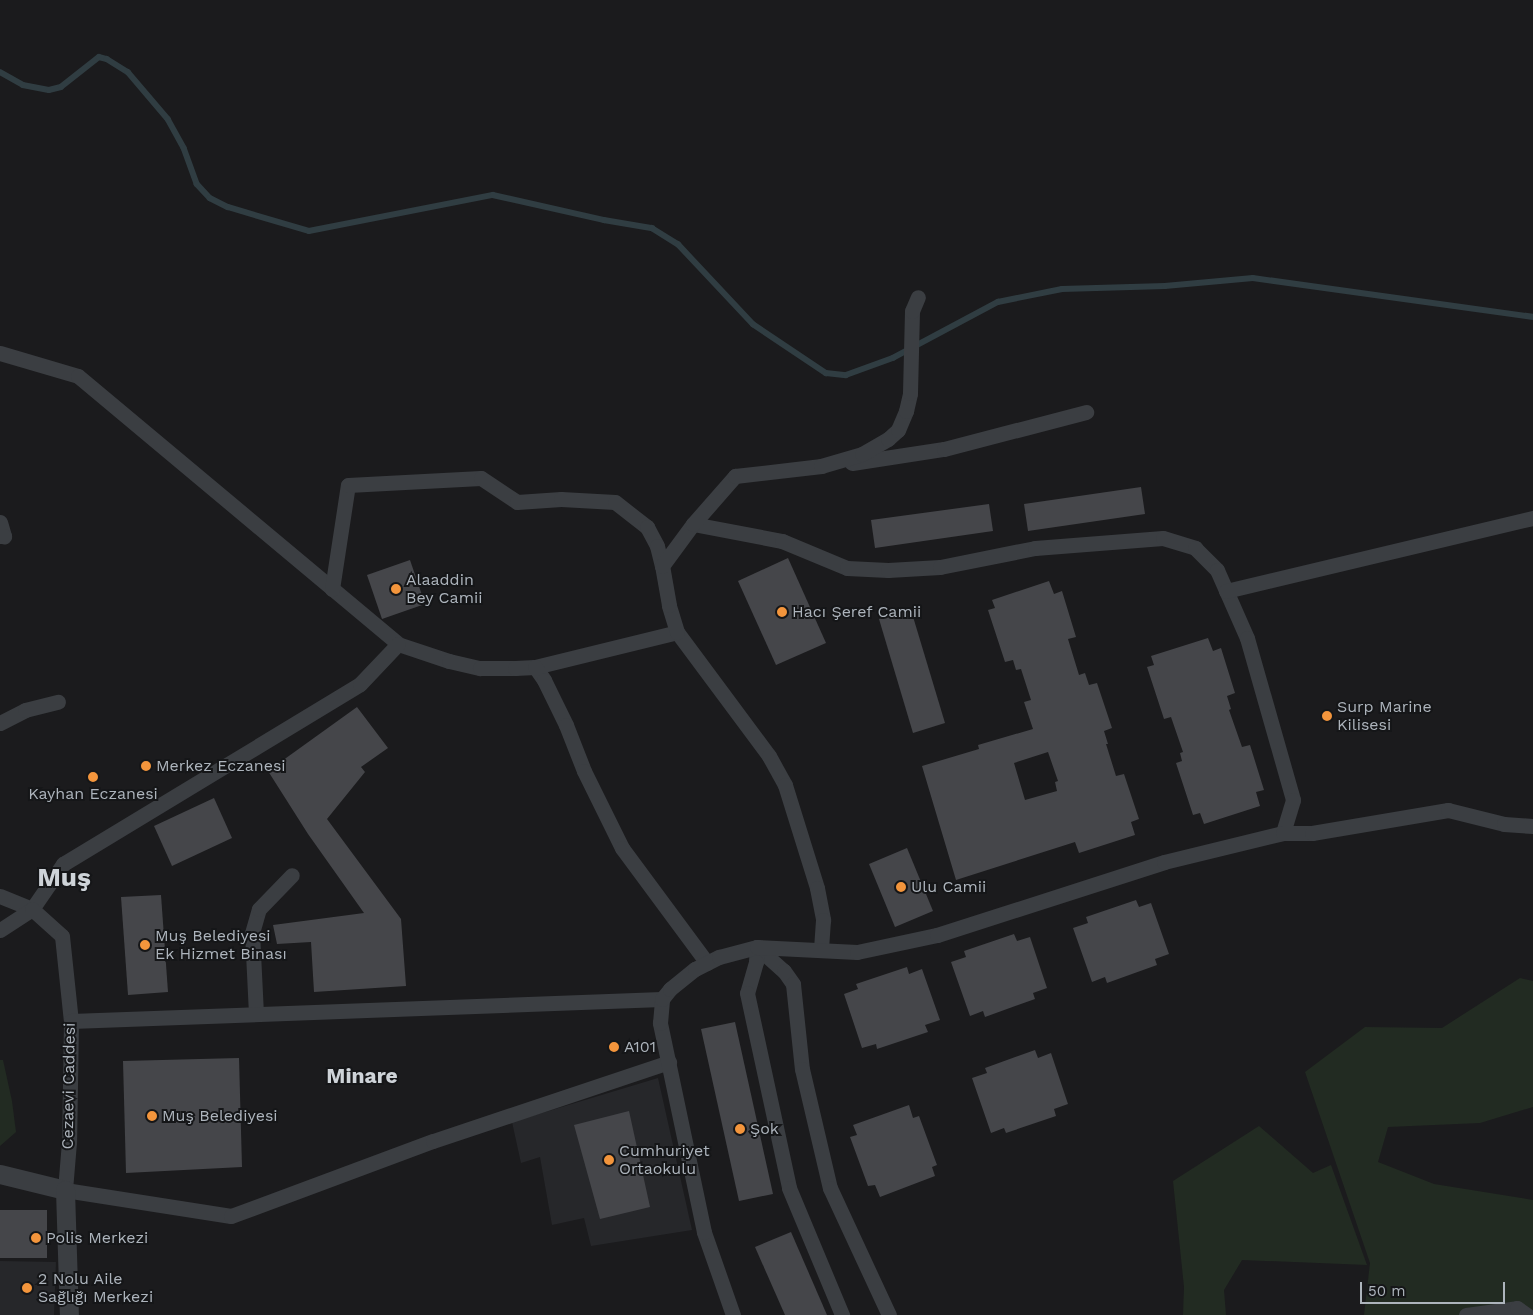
<!DOCTYPE html>
<html>
<head>
<meta charset="utf-8">
<style>
	body { margin:0 }
	#map { position:relative; width:1533px; height:1315px; overflow:hidden; background:#1b1b1d; font-family:"Work Sans",sans-serif }
	div>[style] { position:absolute }
	.built>* { inset:0; background:#26272a }
	.green>* { inset:0; background:#222b22 }
	.stream>* { height:5.5px; margin:-2.75px; padding:0 2.75px; transform-origin:2.75px; border-radius:2.75px; background:#303d42 }
	.building>* { inset:0; background:#45464a }
	.minor>* { height:15px; margin:-7.5px; padding:0 7.5px; transform-origin:7.5px; border-radius:7.5px; background:#3b3e42 }
	.tertiary>* { height:19px; margin:-9.5px; padding:0 9.5px; transform-origin:9.5px; border-radius:9.5px; background:#3b3e42 }
	.dots>* { width:14px; height:14px; translate:-50% -50%; box-sizing:border-box; border:2px solid #151618; border-radius:50% }
	span { translate:-50% -50%; white-space:nowrap; text-align:center; line-height:1.15; -webkit-text-stroke:4px #151618; paint-order:stroke }
	.poi-label { font-size:16px; color:#adb4bc }
	.left { translate:0 -50%; text-align:left }
	.street-label { font-size:16px; color:#adb4bc }
	.district-label { font-size:21px; color:#ced3d8; font-weight:700 }
	.town-label { font-size:26px; color:#ced3d8; font-weight:700 }
	.scale { position:absolute; left:1360px; top:1282px; width:145px; height:22px; box-sizing:border-box; border:2px solid #adb4bc; border-top:0; padding-left:6px; font-size:15px; line-height:18px; white-space:nowrap; color:#adb4bc; -webkit-text-stroke:4px #151618; paint-order:stroke }
</style>
</head>
<body>
<div id="map">
	<div class="built">
		<i style="clip-path:polygon(658px 1078px,692px 1230px,591px 1246px,584px 1218px,552px 1225px,540px 1157px,521px 1163px,512px 1122px)"></i>
		<i style="clip-path:polygon(0 1261px,56px 1262px,54px 1315px,0 1315px)"></i>
	</div>
	<div class="green">
		<i style="clip-path:polygon(1520px 978px,1533px 981px,1533px 1107px,1480px 1123px,1388px 1127px,1378px 1162px,1434px 1184px,1533px 1200px,1533px 1315px,1364px 1315px,1370px 1263px,1305px 1072px,1365px 1027px,1442px 1028px)"></i>
		<i style="clip-path:polygon(0 1060px,3px 1060px,12px 1101px,16px 1132px,0 1146px)"></i>
		<i style="clip-path:polygon(1259px 1126px,1313px 1173px,1331px 1165px,1367px 1265px,1242px 1260px,1224px 1290px,1226px 1315px,1183px 1315px,1184px 1287px,1173px 1181px)"></i>
	</div>
	<div class="stream">
		<i style="left:0;top:72px;width:26px;rotate:29deg"></i>
		<i style="left:23px;top:85px;width:26px;rotate:11deg"></i>
		<i style="left:49px;top:90px;width:12px;rotate:-14deg"></i>
		<i style="left:61px;top:87px;width:48px;rotate:-38.3deg"></i>
		<i style="left:99px;top:57px;width:8px;rotate:14deg"></i>
		<i style="left:107px;top:59px;width:25px;rotate:32deg"></i>
		<i style="left:128px;top:72px;width:62px;rotate:49.6deg"></i>
		<i style="left:168px;top:119px;width:33px;rotate:61deg"></i>
		<i style="left:184px;top:148px;width:38px;rotate:70deg"></i>
		<i style="left:197px;top:184px;width:19px;rotate:47deg"></i>
		<i style="left:210px;top:198px;width:20px;rotate:27deg"></i>
		<i style="left:228px;top:207px;width:84px;rotate:16.5deg"></i>
		<i style="left:309px;top:231px;width:187px;rotate:-11.1deg"></i>
		<i style="left:493px;top:195px;width:114px;rotate:12.7deg"></i>
		<i style="left:604px;top:220px;width:49px;rotate:9.5deg"></i>
		<i style="left:652px;top:228px;width:31px;rotate:32deg"></i>
		<i style="left:678px;top:244px;width:110px;rotate:46.8deg"></i>
		<i style="left:753px;top:324px;width:88px;rotate:33.9deg"></i>
		<i style="left:826px;top:373px;width:20px;rotate:6deg"></i>
		<i style="left:846px;top:375px;width:50px;rotate:-19.9deg"></i>
		<i style="left:893px;top:358px;width:119px;rotate:-28.1deg"></i>
		<i style="left:998px;top:302px;width:65px;rotate:-11.5deg"></i>
		<i style="left:1062px;top:289px;width:103px;rotate:-1.7deg"></i>
		<i style="left:1165px;top:286px;width:88px;rotate:-5.2deg"></i>
		<i style="left:1253px;top:278px;width:283px;rotate:7.9deg"></i>
	</div>
	<div class="building">
		<i style="clip-path:polygon(1141px 487px,1145px 514px,1028px 531px,1024px 504px)"></i>
		<i style="clip-path:polygon(989px 504px,993px 531px,875px 548px,871px 520px)"></i>
		<i style="clip-path:polygon(788px 558px,826px 643px,776px 665px,738px 581px)"></i>
		<i style="clip-path:polygon(410px 560px,425px 604px,382px 619px,367px 575px)"></i>
		<i style="clip-path:polygon(evenodd,1049px 581px,1054px 594px,1062px 591px,1076px 637px,1068px 639px,1079px 675px,1085px 673px,1089px 685px,1097px 683px,1112px 728px,1104px 731px,1108px 744px,1106px 744px,1116px 776px,1124px 774px,1139px 819px,1131px 822px,1135px 835px,1079px 853px,1075px 842px,956px 880px,922px 766px,979px 749px,978px 745px,1033px 729px,1024px 702px,1031px 700px,1021px 669px,1016px 670px,1013px 660px,1005px 662px,988px 610px,995px 608px,992px 600px,1049px 581px,1048px 752px,1058px 781px,1055px 782px,1057px 791px,1025px 800px,1014px 763px,1048px 752px)"></i>
		<i style="clip-path:polygon(911px 610px,945px 723px,913px 733px,879px 619px)"></i>
		<i style="clip-path:polygon(1208px 638px,1213px 651px,1221px 648px,1235px 693px,1227px 696px,1231px 709px,1229px 710px,1242px 747px,1250px 745px,1264px 790px,1256px 792px,1260px 806px,1204px 824px,1200px 813px,1193px 815px,1176px 763px,1182px 761px,1180px 753px,1183px 752px,1171px 717px,1164px 719px,1147px 667px,1154px 665px,1151px 656px)"></i>
		<i style="clip-path:polygon(357px 707px,388px 748px,361px 767px,365px 772px,327px 819px,401px 919px,406px 986px,314px 992px,311px 942px,277px 944px,273px 925px,364px 913px,308px 834px,268px 771px)"></i>
		<i style="clip-path:polygon(214px 798px,232px 838px,172px 866px,154px 826px)"></i>
		<i style="clip-path:polygon(907px 848px,933px 911px,895px 927px,869px 864px)"></i>
		<i style="clip-path:polygon(161px 895px,168px 992px,128px 995px,121px 897px)"></i>
		<i style="clip-path:polygon(1136px 900px,1139px 907px,1151px 903px,1169px 954px,1155px 959px,1157px 965px,1107px 983px,1105px 977px,1092px 982px,1073px 928px,1088px 923px,1086px 917px)"></i>
		<i style="clip-path:polygon(1014px 934px,1017px 941px,1030px 937px,1047px 988px,1033px 993px,1035px 999px,985px 1017px,983px 1011px,970px 1016px,951px 962px,966px 957px,964px 951px)"></i>
		<i style="clip-path:polygon(907px 967px,909px 974px,922px 969px,940px 1020px,925px 1025px,928px 1032px,877px 1049px,876px 1044px,862px 1048px,844px 994px,858px 989px,856px 984px)"></i>
		<i style="clip-path:polygon(735px 1022px,773px 1194px,739px 1201px,701px 1029px)"></i>
		<i style="clip-path:polygon(1035px 1050px,1038px 1058px,1051px 1053px,1068px 1104px,1054px 1109px,1056px 1116px,1006px 1133px,1004px 1128px,991px 1133px,972px 1078px,987px 1073px,985px 1068px)"></i>
		<i style="clip-path:polygon(239px 1058px,242px 1167px,126px 1173px,123px 1061px)"></i>
		<i style="clip-path:polygon(909px 1105px,913px 1118px,919px 1116px,937px 1165px,932px 1167px,935px 1176px,880px 1197px,875px 1185px,868px 1186px,850px 1137px,857px 1135px,853px 1125px)"></i>
		<i style="clip-path:polygon(629px 1111px,650px 1207px,600px 1219px,574px 1125px)"></i>
		<i style="clip-path:polygon(0 1210px,47px 1210px,47px 1258px,0 1258px)"></i>
		<i style="clip-path:polygon(791px 1232px,827px 1315px,785px 1315px,755px 1247px)"></i>
	</div>
	<div class="minor">
		<i style="left:0;top:353px;width:81px;rotate:16.4deg"></i>
		<i style="left:78px;top:376px;width:417px;rotate:39.9deg"></i>
		<i style="left:398px;top:644px;width:54px;rotate:18.4deg"></i>
		<i style="left:449px;top:661px;width:32px;rotate:13deg"></i>
		<i style="left:480px;top:668px;width:35px"></i>
		<i style="left:515px;top:668px;width:20px;rotate:-3deg"></i>
		<i style="left:535px;top:667px;width:146px;rotate:-13.8deg"></i>
		<i style="left:677px;top:632px;width:154px;rotate:53.4deg"></i>
		<i style="left:769px;top:756px;width:33px;rotate:61deg"></i>
		<i style="left:785px;top:785px;width:108px;rotate:72.7deg"></i>
		<i style="left:817px;top:888px;width:33px;rotate:79deg"></i>
		<i style="left:823px;top:920px;width:30px;rotate:94deg"></i>
		<i style="left:852px;top:463px;width:93px;rotate:-8.7deg"></i>
		<i style="left:944px;top:449px;width:147px;rotate:-14.6deg"></i>
		<i style="left:0;top:522px;width:15px;rotate:74deg"></i>
		<i style="left:4px;top:536px;width:4px;rotate:180deg"></i>
		<i style="left:693px;top:524px;width:91px;rotate:10.8deg"></i>
		<i style="left:782px;top:541px;width:70px;rotate:22.6deg"></i>
		<i style="left:847px;top:568px;width:41px;rotate:2.8deg"></i>
		<i style="left:888px;top:570px;width:52px;rotate:-3.3deg"></i>
		<i style="left:940px;top:567px;width:97px;rotate:-11.3deg"></i>
		<i style="left:1035px;top:548px;width:128px;rotate:-4.5deg"></i>
		<i style="left:1163px;top:538px;width:34px;rotate:17deg"></i>
		<i style="left:1195px;top:548px;width:31px;rotate:45deg"></i>
		<i style="left:1217px;top:570px;width:74px;rotate:66.2deg"></i>
		<i style="left:1247px;top:638px;width:168px;rotate:74.1deg"></i>
		<i style="left:1293px;top:800px;width:34px;rotate:107deg"></i>
		<i style="left:332px;top:589px;width:105px;rotate:-81.3deg"></i>
		<i style="left:348px;top:485px;width:133px;rotate:-3deg"></i>
		<i style="left:481px;top:478px;width:43px;rotate:33.7deg"></i>
		<i style="left:517px;top:502px;width:44px;rotate:-3.9deg"></i>
		<i style="left:561px;top:499px;width:54px;rotate:3.2deg"></i>
		<i style="left:615px;top:502px;width:41px;rotate:38deg"></i>
		<i style="left:647px;top:527px;width:21px;rotate:62deg"></i>
		<i style="left:657px;top:546px;width:21px;rotate:76deg"></i>
		<i style="left:1226px;top:591px;width:316px;rotate:-13.4deg"></i>
		<i style="left:677px;top:632px;width:28px;rotate:-107deg"></i>
		<i style="left:669px;top:605px;width:40px;rotate:-100deg"></i>
		<i style="left:662px;top:566px;width:52px;rotate:-53.6deg"></i>
		<i style="left:693px;top:524px;width:64px;rotate:-48.8deg"></i>
		<i style="left:735px;top:476px;width:87px;rotate:-6.6deg"></i>
		<i style="left:821px;top:466px;width:43px;rotate:-16.3deg"></i>
		<i style="left:862px;top:454px;width:30px;rotate:-30deg"></i>
		<i style="left:888px;top:439px;width:13px;rotate:-42deg"></i>
		<i style="left:898px;top:430px;width:21px;rotate:-67deg"></i>
		<i style="left:906px;top:411px;width:18px;rotate:-77deg"></i>
		<i style="left:910px;top:393px;width:82px;rotate:-88.6deg"></i>
		<i style="left:912px;top:311px;width:15px;rotate:-67deg"></i>
		<i style="left:535px;top:667px;width:16px;rotate:55deg"></i>
		<i style="left:544px;top:680px;width:50px;rotate:63.9deg"></i>
		<i style="left:566px;top:725px;width:49px;rotate:68.6deg"></i>
		<i style="left:584px;top:771px;width:86px;rotate:63.7deg"></i>
		<i style="left:622px;top:848px;width:143px;rotate:53.5deg"></i>
		<i style="left:0;top:723px;width:28px;rotate:-27deg"></i>
		<i style="left:25px;top:710px;width:34px;rotate:-14deg"></i>
		<i style="left:0;top:896px;width:35px;rotate:22deg"></i>
		<i style="left:32px;top:909px;width:55px;rotate:-55.4deg"></i>
		<i style="left:63px;top:864px;width:347px;rotate:-31.2deg"></i>
		<i style="left:360px;top:684px;width:55px;rotate:-46.5deg"></i>
		<i style="left:0;top:930px;width:38px;rotate:-33deg"></i>
		<i style="left:32px;top:909px;width:40px;rotate:42deg"></i>
		<i style="left:62px;top:936px;width:85px;rotate:84deg"></i>
		<i style="left:71px;top:1021px;width:121px;rotate:90.9deg"></i>
		<i style="left:69px;top:1142px;width:48px;rotate:94.8deg"></i>
		<i style="left:65px;top:1190px;width:168px;rotate:8.9deg"></i>
		<i style="left:231px;top:1216px;width:215px;rotate:-20.4deg"></i>
		<i style="left:433px;top:1141px;width:249px;rotate:-18.5deg"></i>
		<i style="left:757px;top:947px;width:36px;rotate:42deg"></i>
		<i style="left:784px;top:971px;width:16px;rotate:55deg"></i>
		<i style="left:793px;top:984px;width:85px;rotate:84deg"></i>
		<i style="left:802px;top:1069px;width:122px;rotate:76.8deg"></i>
		<i style="left:830px;top:1188px;width:140px;rotate:65.1deg"></i>
		<i style="left:757px;top:947px;width:15px;rotate:94deg"></i>
		<i style="left:756px;top:962px;width:32px;rotate:106deg"></i>
		<i style="left:747px;top:993px;width:199px;rotate:77.8deg"></i>
		<i style="left:789px;top:1188px;width:138px;rotate:67.3deg"></i>
		<i style="left:256px;top:1014px;width:81px;rotate:-92.8deg"></i>
		<i style="left:252px;top:933px;width:25px;rotate:-74deg"></i>
		<i style="left:259px;top:909px;width:47px;rotate:-45.9deg"></i>
		<i style="left:71px;top:1021px;width:591px;rotate:-2.13deg"></i>
		<i style="left:733px;top:1315px;width:88px;rotate:-109.3deg"></i>
		<i style="left:704px;top:1232px;width:214px;rotate:-101.9deg"></i>
		<i style="left:660px;top:1023px;width:24px;rotate:-85deg"></i>
		<i style="left:662px;top:999px;width:13px;rotate:-51deg"></i>
		<i style="left:670px;top:989px;width:32px;rotate:-39deg"></i>
		<i style="left:695px;top:969px;width:27px;rotate:-27deg"></i>
		<i style="left:719px;top:957px;width:39px;rotate:-15deg"></i>
		<i style="left:757px;top:947px;width:100px;rotate:2.9deg"></i>
		<i style="left:857px;top:952px;width:82px;rotate:-12deg"></i>
		<i style="left:937px;top:935px;width:238px;rotate:-17.8deg"></i>
		<i style="left:1164px;top:862px;width:122px;rotate:-13.7deg"></i>
		<i style="left:1283px;top:833px;width:29px"></i>
		<i style="left:1312px;top:833px;width:138px;rotate:-9.6deg"></i>
		<i style="left:1448px;top:810px;width:58px;rotate:14deg"></i>
		<i style="left:1504px;top:824px;width:29px;rotate:4deg"></i>
		<i style="left:1466px;top:1315px;width:51px;rotate:-7.8deg"></i>
		<i style="left:1517px;top:1308px;width:12px;rotate:35deg"></i>
	</div>
	<div class="tertiary">
		<i style="left:0;top:1174px;width:67px;rotate:13.8deg"></i>
		<i style="left:65px;top:1190px;width:125px;rotate:88.2deg"></i>
	</div>
	<div class="dots">
		<i style="left:396px;top:589px;background:#f3953c"></i>
		<i style="left:782px;top:612px;background:#f3953c"></i>
		<i style="left:1327px;top:716px;background:#f3953c"></i>
		<i style="left:146px;top:766px;background:#f3953c"></i>
		<i style="left:93px;top:777px;background:#f3953c"></i>
		<i style="left:901px;top:887px;background:#f3953c"></i>
		<i style="left:145px;top:945px;background:#f3953c"></i>
		<i style="left:614px;top:1047px;background:#f3953c"></i>
		<i style="left:152px;top:1116px;background:#f3953c"></i>
		<i style="left:740px;top:1129px;background:#f3953c"></i>
		<i style="left:609px;top:1160px;background:#f3953c"></i>
		<i style="left:36px;top:1238px;background:#f3953c"></i>
		<i style="left:27px;top:1288px;background:#f3953c"></i>
	</div>
	<div class="poi-label">
		<span class="left" style="left:406px;top:589px">Alaaddin<br>Bey Camii</span>
		<span class="left" style="left:792px;top:612px">Hacı Şeref Camii</span>
		<span class="left" style="left:1337px;top:716px">Surp Marine<br>Kilisesi</span>
		<span class="left" style="left:156px;top:766px">Merkez Eczanesi</span>
		<span style="left:93px;top:794px">Kayhan Eczanesi</span>
		<span class="left" style="left:911px;top:887px">Ulu Camii</span>
		<span class="left" style="left:155px;top:945px">Muş Belediyesi<br>Ek Hizmet Binası</span>
		<span class="left" style="left:624px;top:1047px">A101</span>
		<span class="left" style="left:162px;top:1116px">Muş Belediyesi</span>
		<span class="left" style="left:750px;top:1129px">Şok</span>
		<span class="left" style="left:619px;top:1160px">Cumhuriyet<br>Ortaokulu</span>
		<span class="left" style="left:46px;top:1238px">Polis Merkezi</span>
		<span class="left" style="left:38px;top:1288px">2 Nolu Aile<br>Sağlığı Merkezi</span>
	</div>
	<div class="street-label">
		<span style="left:69px;top:1086px;rotate:-89deg">Cezaevi Caddesi</span>
	</div>
	<div class="district-label">
		<span style="left:362px;top:1076px">Minare</span>
	</div>
	<div class="town-label">
		<span style="left:64px;top:878px">Muş</span>
	</div>
	<div class="scale">50 m</div>
</div>
</body>
</html>
